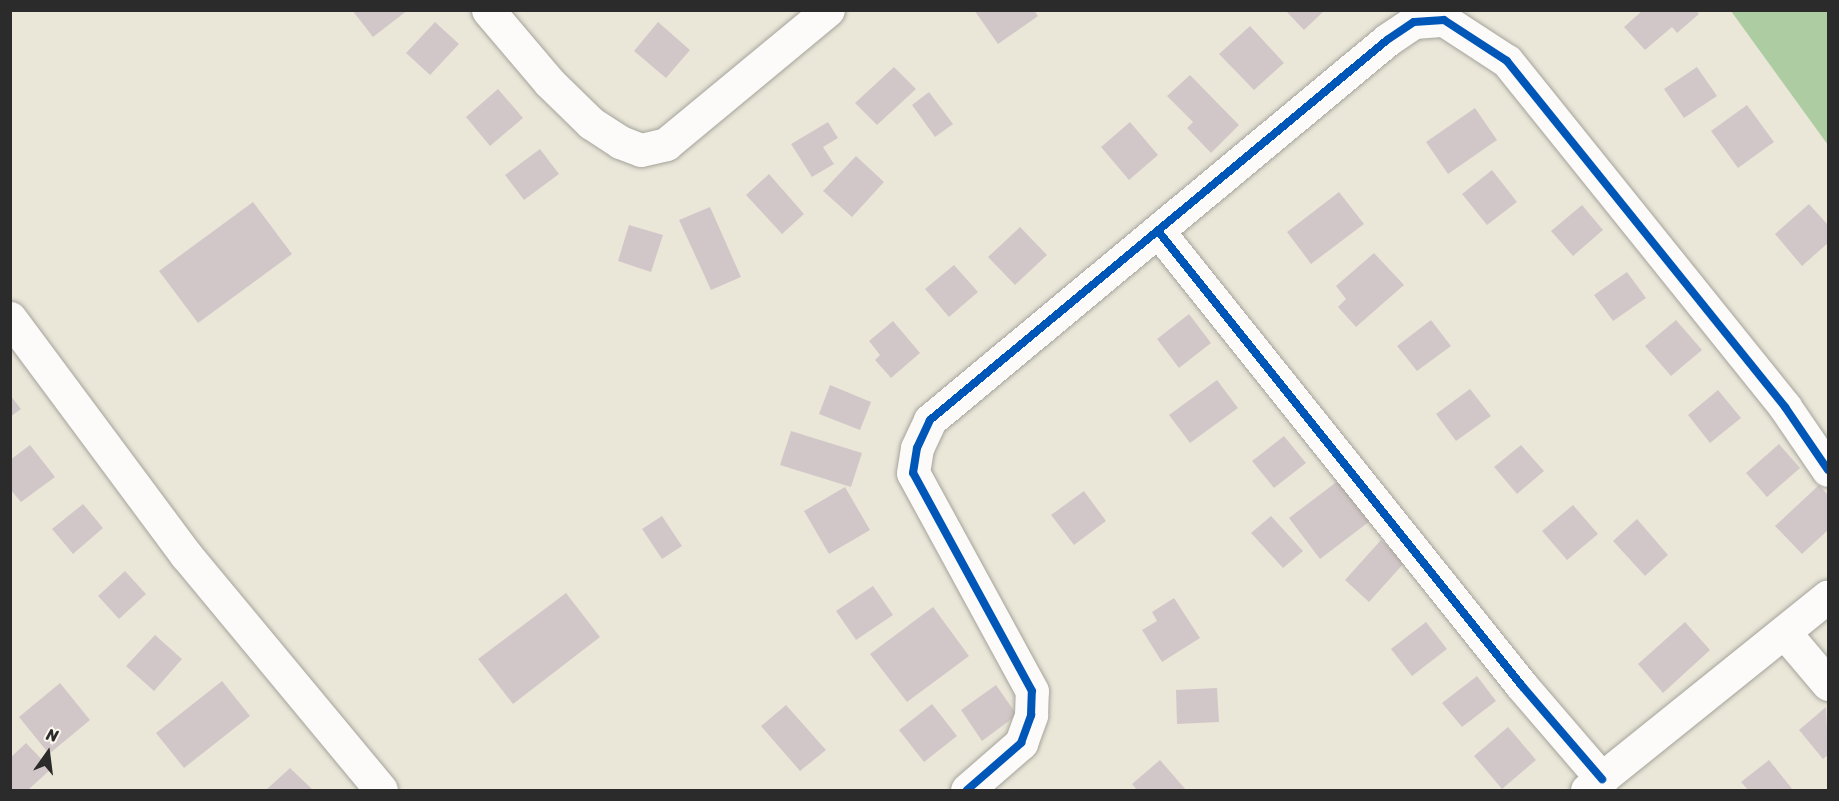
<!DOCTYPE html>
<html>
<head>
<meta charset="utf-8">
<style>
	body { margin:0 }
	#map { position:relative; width:1839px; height:801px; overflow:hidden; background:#eae7d9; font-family:Sriracha,sans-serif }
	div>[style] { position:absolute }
	.forest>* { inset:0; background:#aecca1 }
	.building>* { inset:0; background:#d2c7c8 }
	.roads { filter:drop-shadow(0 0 2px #a5a39b) drop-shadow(0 0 2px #a5a39b) }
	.minor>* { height:33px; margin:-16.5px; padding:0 16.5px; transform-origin:16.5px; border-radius:16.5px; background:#fcfbf9 }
	.cycleway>* { height:8px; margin:-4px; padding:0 4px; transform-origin:4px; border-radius:4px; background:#0057b8 }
	span { translate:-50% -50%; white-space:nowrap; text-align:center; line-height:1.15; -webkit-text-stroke:4.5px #fbf7ec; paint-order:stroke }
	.frame { position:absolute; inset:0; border:12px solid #2b2b2b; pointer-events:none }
	.north { position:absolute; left:18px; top:723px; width:60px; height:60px; -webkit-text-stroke:4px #fbf7ec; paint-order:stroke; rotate:14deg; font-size:16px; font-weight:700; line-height:24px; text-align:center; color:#2b2b2b }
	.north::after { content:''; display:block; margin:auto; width:21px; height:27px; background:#2b2b2b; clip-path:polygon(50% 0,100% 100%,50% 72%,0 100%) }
</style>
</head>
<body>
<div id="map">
	<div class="forest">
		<i style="clip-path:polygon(1731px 11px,1828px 11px,1828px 145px)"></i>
	</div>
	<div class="building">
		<i style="clip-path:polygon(352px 10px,408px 10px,373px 37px)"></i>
		<i style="clip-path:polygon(974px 10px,1034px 10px,1038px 16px,998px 44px)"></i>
		<i style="clip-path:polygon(1285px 10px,1325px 10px,1304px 30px)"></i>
		<i style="clip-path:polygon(1643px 10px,1696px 10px,1699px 14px,1677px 33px,1672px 27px,1645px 50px,1624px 27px)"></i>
		<i style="clip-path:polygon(435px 22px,459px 44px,430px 75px,406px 53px)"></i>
		<i style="clip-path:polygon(658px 22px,690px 50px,666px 78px,634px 51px)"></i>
		<i style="clip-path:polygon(1250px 26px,1284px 63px,1254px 90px,1219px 54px)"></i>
		<i style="clip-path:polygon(894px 67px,916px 89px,877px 125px,855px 103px)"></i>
		<i style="clip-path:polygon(1697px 67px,1717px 96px,1684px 118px,1664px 89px)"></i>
		<i style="clip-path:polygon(1190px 75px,1239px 125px,1211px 153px,1187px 128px,1193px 122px,1167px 96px)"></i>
		<i style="clip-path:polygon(498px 89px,523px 118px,490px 146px,466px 117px)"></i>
		<i style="clip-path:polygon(929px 92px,953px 124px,935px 137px,912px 105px)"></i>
		<i style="clip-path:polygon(1747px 105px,1774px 142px,1738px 168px,1711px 131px)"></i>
		<i style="clip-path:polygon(1475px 108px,1497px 140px,1448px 174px,1426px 142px)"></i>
		<i style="clip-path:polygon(828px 122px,838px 138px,823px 147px,834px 164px,812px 177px,791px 144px)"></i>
		<i style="clip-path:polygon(1130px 122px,1158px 155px,1129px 180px,1101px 147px)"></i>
		<i style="clip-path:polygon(540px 149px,559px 174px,524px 200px,505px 175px)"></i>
		<i style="clip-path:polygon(856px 156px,884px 182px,852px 217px,823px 191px)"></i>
		<i style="clip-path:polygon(1492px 170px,1517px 202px,1487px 225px,1462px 194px)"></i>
		<i style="clip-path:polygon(769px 174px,804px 214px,782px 234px,746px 195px)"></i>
		<i style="clip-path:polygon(1339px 192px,1364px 224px,1311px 264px,1287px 232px)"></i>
		<i style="clip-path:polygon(253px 202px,292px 254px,198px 323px,159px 271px)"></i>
		<i style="clip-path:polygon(1809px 204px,1828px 225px,1828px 243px,1802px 266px,1775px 234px)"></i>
		<i style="clip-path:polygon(1582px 205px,1603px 230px,1573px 256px,1551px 231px)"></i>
		<i style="clip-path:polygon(710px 207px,741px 277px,711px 290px,679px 220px)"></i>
		<i style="clip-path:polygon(629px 225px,663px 235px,651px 272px,618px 261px)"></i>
		<i style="clip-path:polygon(1020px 227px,1047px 255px,1015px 285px,988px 257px)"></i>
		<i style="clip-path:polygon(1374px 253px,1404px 285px,1356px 327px,1338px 307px,1346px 299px,1336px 286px)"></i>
		<i style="clip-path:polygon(954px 265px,978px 292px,949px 317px,925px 289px)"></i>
		<i style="clip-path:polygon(1627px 272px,1646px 298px,1613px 321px,1594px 295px)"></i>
		<i style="clip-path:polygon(1189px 314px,1211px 343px,1179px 368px,1157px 339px)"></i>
		<i style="clip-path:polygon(1431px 320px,1451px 346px,1417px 371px,1397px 346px)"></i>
		<i style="clip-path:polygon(1676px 320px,1702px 350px,1671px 376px,1645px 346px)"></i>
		<i style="clip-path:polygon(893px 321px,920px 353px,891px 378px,875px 360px,880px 355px,869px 341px)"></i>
		<i style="clip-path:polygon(1217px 380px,1238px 408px,1190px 443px,1169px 415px)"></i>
		<i style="clip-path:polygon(830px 385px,871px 402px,860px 430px,819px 414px)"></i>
		<i style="clip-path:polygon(1470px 389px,1491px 416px,1456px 441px,1436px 414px)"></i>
		<i style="clip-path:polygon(1718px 390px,1741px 418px,1710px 443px,1688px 415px)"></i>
		<i style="clip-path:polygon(10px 395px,21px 409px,10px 417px)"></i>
		<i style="clip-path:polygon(791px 431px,862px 453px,851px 487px,780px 465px)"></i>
		<i style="clip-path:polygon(1284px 436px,1306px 463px,1274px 488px,1252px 461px)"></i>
		<i style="clip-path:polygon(1779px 444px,1800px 468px,1767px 497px,1746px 473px)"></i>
		<i style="clip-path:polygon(30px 445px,55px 477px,21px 502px,10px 489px,10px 460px)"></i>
		<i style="clip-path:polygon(1521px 445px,1544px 471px,1517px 494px,1494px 467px)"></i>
		<i style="clip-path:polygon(1343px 477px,1374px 518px,1320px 559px,1289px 518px)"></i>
		<i style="clip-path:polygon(1819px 485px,1828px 495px,1828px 530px,1802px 554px,1775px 526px)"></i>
		<i style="clip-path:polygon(845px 487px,870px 530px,829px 554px,804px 511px)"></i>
		<i style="clip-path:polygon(1084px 491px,1106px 521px,1074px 545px,1051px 515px)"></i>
		<i style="clip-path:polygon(83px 504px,103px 528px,73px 554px,52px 529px)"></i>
		<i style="clip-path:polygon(1573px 505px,1598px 534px,1567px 560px,1542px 531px)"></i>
		<i style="clip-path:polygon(662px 516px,682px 546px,662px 559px,642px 529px)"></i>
		<i style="clip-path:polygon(1271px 516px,1303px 551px,1283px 568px,1251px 533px)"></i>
		<i style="clip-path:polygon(1637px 519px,1668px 555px,1645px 576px,1613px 541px)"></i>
		<i style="clip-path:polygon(1381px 540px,1405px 562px,1369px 602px,1345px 580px)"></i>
		<i style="clip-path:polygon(125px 571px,146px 594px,119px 619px,98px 596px)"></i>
		<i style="clip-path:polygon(873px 586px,893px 615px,856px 640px,836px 611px)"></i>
		<i style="clip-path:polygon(566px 593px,600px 637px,513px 704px,478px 659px)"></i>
		<i style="clip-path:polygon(1174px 598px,1200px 638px,1162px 662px,1142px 630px,1157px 621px,1152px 612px)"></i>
		<i style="clip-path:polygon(933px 607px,969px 656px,907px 702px,870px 654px)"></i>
		<i style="clip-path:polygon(1426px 622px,1447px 649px,1412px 676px,1391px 649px)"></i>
		<i style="clip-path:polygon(1685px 622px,1710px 650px,1663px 693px,1638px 664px)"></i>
		<i style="clip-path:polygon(155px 635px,182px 659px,154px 691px,126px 666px)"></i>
		<i style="clip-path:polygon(1477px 676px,1496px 701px,1462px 727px,1442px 703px)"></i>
		<i style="clip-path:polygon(222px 681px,250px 716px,184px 768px,156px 733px)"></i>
		<i style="clip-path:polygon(60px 683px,90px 720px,49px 754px,19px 717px)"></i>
		<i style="clip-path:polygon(996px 685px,1017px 715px,982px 741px,961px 710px)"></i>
		<i style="clip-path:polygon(1217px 688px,1219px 722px,1177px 724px,1176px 690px)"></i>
		<i style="clip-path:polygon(932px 704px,957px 736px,924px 762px,899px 730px)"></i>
		<i style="clip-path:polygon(786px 705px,826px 750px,800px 771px,761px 726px)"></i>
		<i style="clip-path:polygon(1826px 707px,1828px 755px,1823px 759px,1799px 730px)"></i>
		<i style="clip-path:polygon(1508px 727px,1536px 760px,1502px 789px,1474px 756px)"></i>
		<i style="clip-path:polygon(26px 743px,51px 769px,28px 790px,11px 790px,10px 758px)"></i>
		<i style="clip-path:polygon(1160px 760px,1186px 790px,1137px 790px,1132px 784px)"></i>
		<i style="clip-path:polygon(1769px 760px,1793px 790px,1748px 790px,1741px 782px)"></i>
		<i style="clip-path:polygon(290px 768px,313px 790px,266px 790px)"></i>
	</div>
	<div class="roads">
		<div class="minor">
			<i style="left:488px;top:10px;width:94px;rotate:49.7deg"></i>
			<i style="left:549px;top:82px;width:59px;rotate:44.3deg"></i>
			<i style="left:591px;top:123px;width:35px;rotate:33deg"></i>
			<i style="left:620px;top:142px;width:22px;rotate:21deg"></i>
			<i style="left:641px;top:150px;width:26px;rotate:-13deg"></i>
			<i style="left:666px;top:144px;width:210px;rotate:-39.6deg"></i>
			<i style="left:1158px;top:231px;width:583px;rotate:51.34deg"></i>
			<i style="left:1522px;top:686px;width:123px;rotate:49.3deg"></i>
			<i style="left:10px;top:318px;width:295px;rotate:53.4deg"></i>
			<i style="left:186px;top:555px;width:305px;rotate:50.3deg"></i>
			<i style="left:1784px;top:632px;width:68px;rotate:49.8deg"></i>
			<i style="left:967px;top:790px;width:72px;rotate:-41deg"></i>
			<i style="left:1021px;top:743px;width:30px;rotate:-70deg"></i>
			<i style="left:1031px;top:715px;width:24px;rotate:-88deg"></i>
			<i style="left:1032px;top:691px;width:248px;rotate:-118.6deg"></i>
			<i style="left:913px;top:473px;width:25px;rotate:-81deg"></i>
			<i style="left:917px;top:448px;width:31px;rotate:-65deg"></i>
			<i style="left:930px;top:420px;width:594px;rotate:-39.74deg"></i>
			<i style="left:1387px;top:40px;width:32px;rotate:-34deg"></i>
			<i style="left:1414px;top:22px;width:30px;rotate:-4deg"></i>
			<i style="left:1444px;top:20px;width:75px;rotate:33.1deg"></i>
			<i style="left:1507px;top:61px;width:444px;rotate:51.2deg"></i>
			<i style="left:1785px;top:407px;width:76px;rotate:55.7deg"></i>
			<i style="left:1587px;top:790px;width:309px;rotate:-38.8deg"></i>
		</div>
	</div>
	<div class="cycleway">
		<i style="left:1158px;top:231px;width:583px;rotate:51.34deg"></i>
		<i style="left:1522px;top:686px;width:123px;rotate:49.3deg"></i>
		<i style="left:967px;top:790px;width:72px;rotate:-41deg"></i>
		<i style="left:1021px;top:743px;width:30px;rotate:-70deg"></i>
		<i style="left:1031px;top:715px;width:24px;rotate:-88deg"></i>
		<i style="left:1032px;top:691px;width:248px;rotate:-118.6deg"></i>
		<i style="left:913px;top:473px;width:25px;rotate:-81deg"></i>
		<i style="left:917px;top:448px;width:31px;rotate:-65deg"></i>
		<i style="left:930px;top:420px;width:594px;rotate:-39.74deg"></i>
		<i style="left:1387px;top:40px;width:32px;rotate:-34deg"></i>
		<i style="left:1414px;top:22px;width:30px;rotate:-4deg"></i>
		<i style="left:1444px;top:20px;width:75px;rotate:33.1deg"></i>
		<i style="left:1507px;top:61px;width:444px;rotate:51.2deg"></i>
		<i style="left:1785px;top:407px;width:76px;rotate:55.7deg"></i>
	</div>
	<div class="frame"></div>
	<div class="north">N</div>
</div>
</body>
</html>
